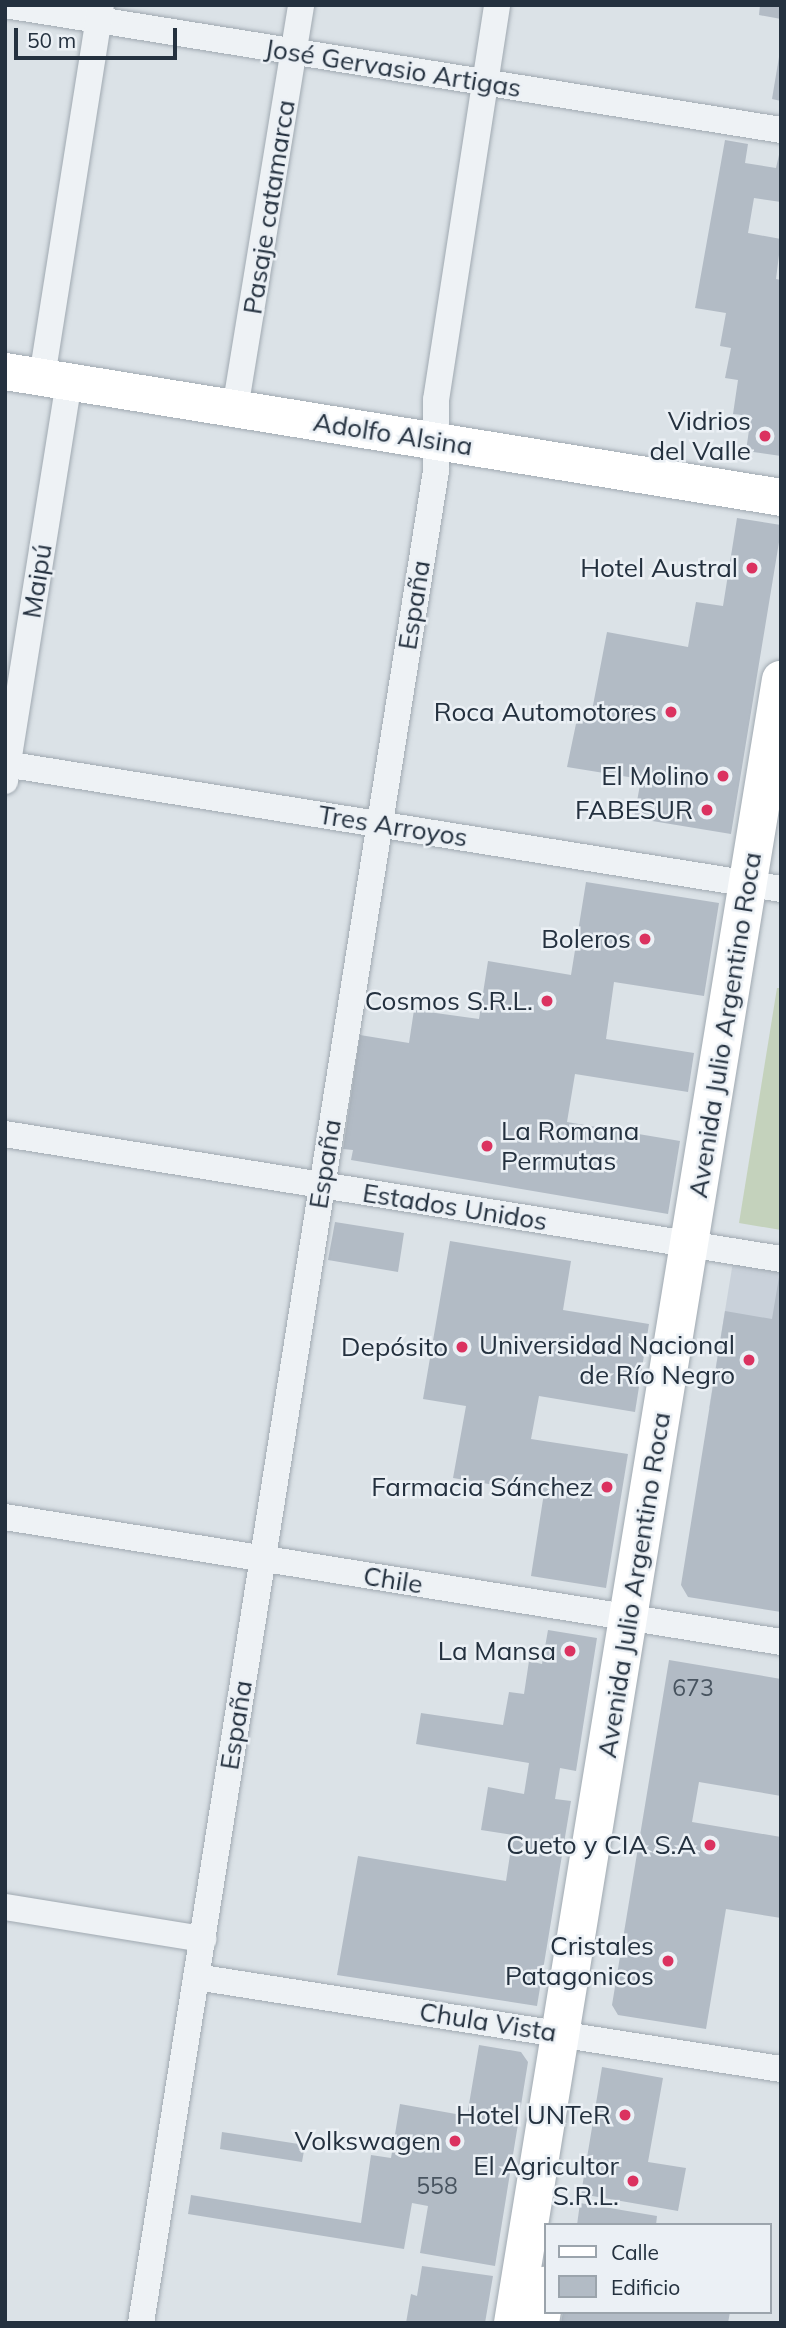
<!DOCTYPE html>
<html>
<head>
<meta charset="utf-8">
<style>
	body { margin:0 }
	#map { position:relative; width:786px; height:2328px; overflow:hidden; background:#dbe2e7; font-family:Mulish,sans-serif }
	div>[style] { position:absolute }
	.built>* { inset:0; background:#c9d1da }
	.green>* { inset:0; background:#c4d2bc }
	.building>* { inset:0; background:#b2bbc5 }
	.roads { filter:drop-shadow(0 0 2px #a0a9b1) drop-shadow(0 0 2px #a0a9b1) }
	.street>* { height:26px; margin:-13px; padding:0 13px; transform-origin:13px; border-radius:13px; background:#eef2f5 }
	.secondary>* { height:37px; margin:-18.5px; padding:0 18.5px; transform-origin:18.5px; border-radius:18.5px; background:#fff }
	.primary>* { height:38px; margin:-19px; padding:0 19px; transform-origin:19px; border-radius:19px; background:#fff }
	.dots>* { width:19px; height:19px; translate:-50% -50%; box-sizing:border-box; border:4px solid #ebf0f5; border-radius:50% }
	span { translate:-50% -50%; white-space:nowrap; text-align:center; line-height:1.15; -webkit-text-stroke:5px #ebf0f5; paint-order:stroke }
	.number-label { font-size:23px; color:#485460 }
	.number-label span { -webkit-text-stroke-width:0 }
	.street-label { font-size:26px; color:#24313f }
	.poi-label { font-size:26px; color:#24313f }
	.right { translate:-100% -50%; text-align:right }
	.left { translate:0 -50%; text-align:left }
	.frame { position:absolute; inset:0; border:7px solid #24313f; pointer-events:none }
	.legend { position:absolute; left:544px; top:2223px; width:228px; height:91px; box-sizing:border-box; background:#ebf0f5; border:2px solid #9ba4ac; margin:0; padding:9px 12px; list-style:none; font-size:21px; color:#24313f }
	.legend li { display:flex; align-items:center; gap:14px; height:35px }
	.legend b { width:35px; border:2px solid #9ba4ac }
	.scale { position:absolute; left:14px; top:28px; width:163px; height:32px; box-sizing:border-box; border:4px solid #24313f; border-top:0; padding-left:9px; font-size:21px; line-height:24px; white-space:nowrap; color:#24313f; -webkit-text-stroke:5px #ebf0f5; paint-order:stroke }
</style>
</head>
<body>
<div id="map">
	<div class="built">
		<i style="clip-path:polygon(733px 1262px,781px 1270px,781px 1420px,709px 1408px)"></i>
	</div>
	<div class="green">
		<i style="clip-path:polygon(777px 988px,781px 988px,781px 1230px,739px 1223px)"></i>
	</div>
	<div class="building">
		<i style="clip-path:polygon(760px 5px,781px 5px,781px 19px,759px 15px)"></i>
		<i style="clip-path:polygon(779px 57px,781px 57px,781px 101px,772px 99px)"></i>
		<i style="clip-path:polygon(725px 140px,748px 144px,745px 163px,776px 168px,781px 146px,781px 202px,754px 198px,748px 233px,781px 239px,776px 279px,781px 280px,781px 456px,746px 451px,751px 416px,733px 414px,738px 380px,725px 378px,731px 348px,720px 346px,726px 313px,695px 308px)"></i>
		<i style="clip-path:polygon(737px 518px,781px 525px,781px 530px,731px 834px,634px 818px,641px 779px,567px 767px,577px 719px,590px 721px,607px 632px,688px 647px,696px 602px,723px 606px)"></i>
		<i style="clip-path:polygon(586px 882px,719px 903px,704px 996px,614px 982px,606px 1039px,694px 1053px,688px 1092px,575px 1074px,567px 1122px,680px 1141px,668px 1214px,351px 1160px,353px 1150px,343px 1149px,360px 1035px,409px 1043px,414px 1010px,479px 1019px,488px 961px,571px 975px)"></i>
		<i style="clip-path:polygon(335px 1222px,404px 1233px,398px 1272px,328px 1260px)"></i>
		<i style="clip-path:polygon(450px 1241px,571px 1261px,563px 1310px,649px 1324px,635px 1412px,539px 1396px,531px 1439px,628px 1454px,606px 1588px,531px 1576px,544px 1493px,453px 1478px,466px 1406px,423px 1399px)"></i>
		<i style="clip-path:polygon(779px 1277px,781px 1277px,781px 1612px,688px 1597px,681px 1585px,725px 1311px,772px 1319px)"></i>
		<i style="clip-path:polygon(548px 1630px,597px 1638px,576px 1771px,560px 1768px,555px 1799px,571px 1801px,537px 2006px,337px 1975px,358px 1856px,506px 1881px,513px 1835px,481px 1830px,488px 1787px,524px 1794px,529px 1763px,416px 1744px,421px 1713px,503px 1725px,509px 1692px,524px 1694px,529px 1661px,542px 1664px)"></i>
		<i style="clip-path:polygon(669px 1660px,781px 1679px,781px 1796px,699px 1782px,692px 1822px,781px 1837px,781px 1918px,726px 1909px,706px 2029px,618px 2015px,612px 2005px)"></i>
		<i style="clip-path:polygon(479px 2045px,521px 2052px,528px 2062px,495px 2266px,420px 2253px,428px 2206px,412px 2203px,404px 2249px,188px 2214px,191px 2195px,361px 2223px,371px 2155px,391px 2158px,400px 2104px,467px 2116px)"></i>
		<i style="clip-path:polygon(602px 2067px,663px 2078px,648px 2162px,686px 2168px,678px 2211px,581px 2194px)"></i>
		<i style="clip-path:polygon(222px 2132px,305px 2145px,302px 2162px,220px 2149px)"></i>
		<i style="clip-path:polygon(580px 2203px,657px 2216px,656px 2225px,577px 2225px)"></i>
		<i style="clip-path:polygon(422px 2266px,493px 2276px,485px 2323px,406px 2323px,411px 2294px,417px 2296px)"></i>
		<i style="clip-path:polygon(563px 2312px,730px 2312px,728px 2323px,561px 2323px)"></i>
	</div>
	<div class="roads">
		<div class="street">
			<i style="left:5px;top:5px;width:786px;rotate:9.15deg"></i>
			<i style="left:42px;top:377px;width:377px;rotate:-81deg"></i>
			<i style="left:235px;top:409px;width:409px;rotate:-80.7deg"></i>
			<i style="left:5px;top:764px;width:786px;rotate:9.15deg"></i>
			<i style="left:5px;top:781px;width:405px;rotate:-80.9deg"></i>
			<i style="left:5px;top:1134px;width:786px;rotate:9.15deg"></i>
			<i style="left:5px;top:1517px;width:786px;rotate:9.15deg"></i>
			<i style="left:5px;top:1907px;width:201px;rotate:9.2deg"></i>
			<i style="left:196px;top:1977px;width:592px;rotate:8.94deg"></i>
			<i style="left:141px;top:2323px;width:1875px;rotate:-80.95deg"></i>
			<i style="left:436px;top:471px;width:71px;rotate:-90deg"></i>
			<i style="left:436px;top:400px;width:400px;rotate:-81.2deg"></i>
		</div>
		<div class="secondary">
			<i style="left:5px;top:371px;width:786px;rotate:9.22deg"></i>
		</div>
		<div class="primary">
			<i style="left:513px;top:2323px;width:1665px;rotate:-80.74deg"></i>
			<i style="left:540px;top:2323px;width:38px;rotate:-81deg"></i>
		</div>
	</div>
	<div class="dots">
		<i style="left:765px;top:436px;background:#db3260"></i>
		<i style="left:752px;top:568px;background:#db3260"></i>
		<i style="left:671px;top:712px;background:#db3260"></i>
		<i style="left:723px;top:776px;background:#db3260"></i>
		<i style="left:707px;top:810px;background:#db3260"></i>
		<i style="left:645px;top:939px;background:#db3260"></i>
		<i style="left:547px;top:1001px;background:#db3260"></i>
		<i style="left:487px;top:1146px;background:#db3260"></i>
		<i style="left:462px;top:1347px;background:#db3260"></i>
		<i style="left:749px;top:1360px;background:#db3260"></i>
		<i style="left:607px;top:1487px;background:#db3260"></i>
		<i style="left:570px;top:1651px;background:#db3260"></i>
		<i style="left:710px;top:1845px;background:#db3260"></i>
		<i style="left:668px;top:1961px;background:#db3260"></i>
		<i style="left:625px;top:2115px;background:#db3260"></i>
		<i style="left:455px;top:2141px;background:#db3260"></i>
		<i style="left:633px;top:2181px;background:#db3260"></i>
	</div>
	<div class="number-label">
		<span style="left:693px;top:1688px">673</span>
		<span style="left:437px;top:2186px">558</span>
	</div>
	<div class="street-label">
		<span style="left:393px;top:68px;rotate:9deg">José Gervasio Artigas</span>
		<span style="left:269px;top:207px;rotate:-81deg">Pasaje catamarca</span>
		<span style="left:393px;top:434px;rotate:9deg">Adolfo Alsina</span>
		<span style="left:37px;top:581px;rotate:-81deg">Maipú</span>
		<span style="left:414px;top:605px;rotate:-81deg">España</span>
		<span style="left:393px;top:826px;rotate:9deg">Tres Arroyos</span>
		<span style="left:725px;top:1025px;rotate:-81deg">Avenida Julio Argentino Roca</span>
		<span style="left:325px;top:1164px;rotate:-81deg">España</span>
		<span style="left:455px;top:1207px;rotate:9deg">Estados Unidos</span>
		<span style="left:393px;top:1580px;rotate:9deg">Chile</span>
		<span style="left:634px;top:1585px;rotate:-81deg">Avenida Julio Argentino Roca</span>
		<span style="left:236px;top:1725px;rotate:-81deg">España</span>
		<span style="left:488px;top:2022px;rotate:9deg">Chula Vista</span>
	</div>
	<div class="poi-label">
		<span class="right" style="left:751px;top:436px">Vidrios<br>del Valle</span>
		<span class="right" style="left:738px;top:568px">Hotel Austral</span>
		<span class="right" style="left:657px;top:712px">Roca Automotores</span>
		<span class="right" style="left:709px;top:776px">El Molino</span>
		<span class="right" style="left:693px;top:810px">FABESUR</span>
		<span class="right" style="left:631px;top:939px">Boleros</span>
		<span class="right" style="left:533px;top:1001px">Cosmos S.R.L.</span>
		<span class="left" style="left:501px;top:1146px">La Romana<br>Permutas</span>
		<span class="right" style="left:735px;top:1360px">Universidad Nacional<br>de Río Negro</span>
		<span class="right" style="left:448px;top:1347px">Depósito</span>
		<span class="right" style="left:593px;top:1487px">Farmacia Sánchez</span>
		<span class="right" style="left:556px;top:1651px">La Mansa</span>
		<span class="right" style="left:696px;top:1845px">Cueto y CIA S.A</span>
		<span class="right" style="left:654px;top:1961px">Cristales<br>Patagonicos</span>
		<span class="right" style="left:611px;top:2115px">Hotel UNTeR</span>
		<span class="right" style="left:441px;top:2141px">Volkswagen</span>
		<span class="right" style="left:619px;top:2181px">El Agricultor<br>S.R.L.</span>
	</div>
	<div class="frame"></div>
	<ul class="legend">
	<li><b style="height:9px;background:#fff"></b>Calle</li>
	<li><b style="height:19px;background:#b2bbc5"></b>Edificio</li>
	</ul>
	<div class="scale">50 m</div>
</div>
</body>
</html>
